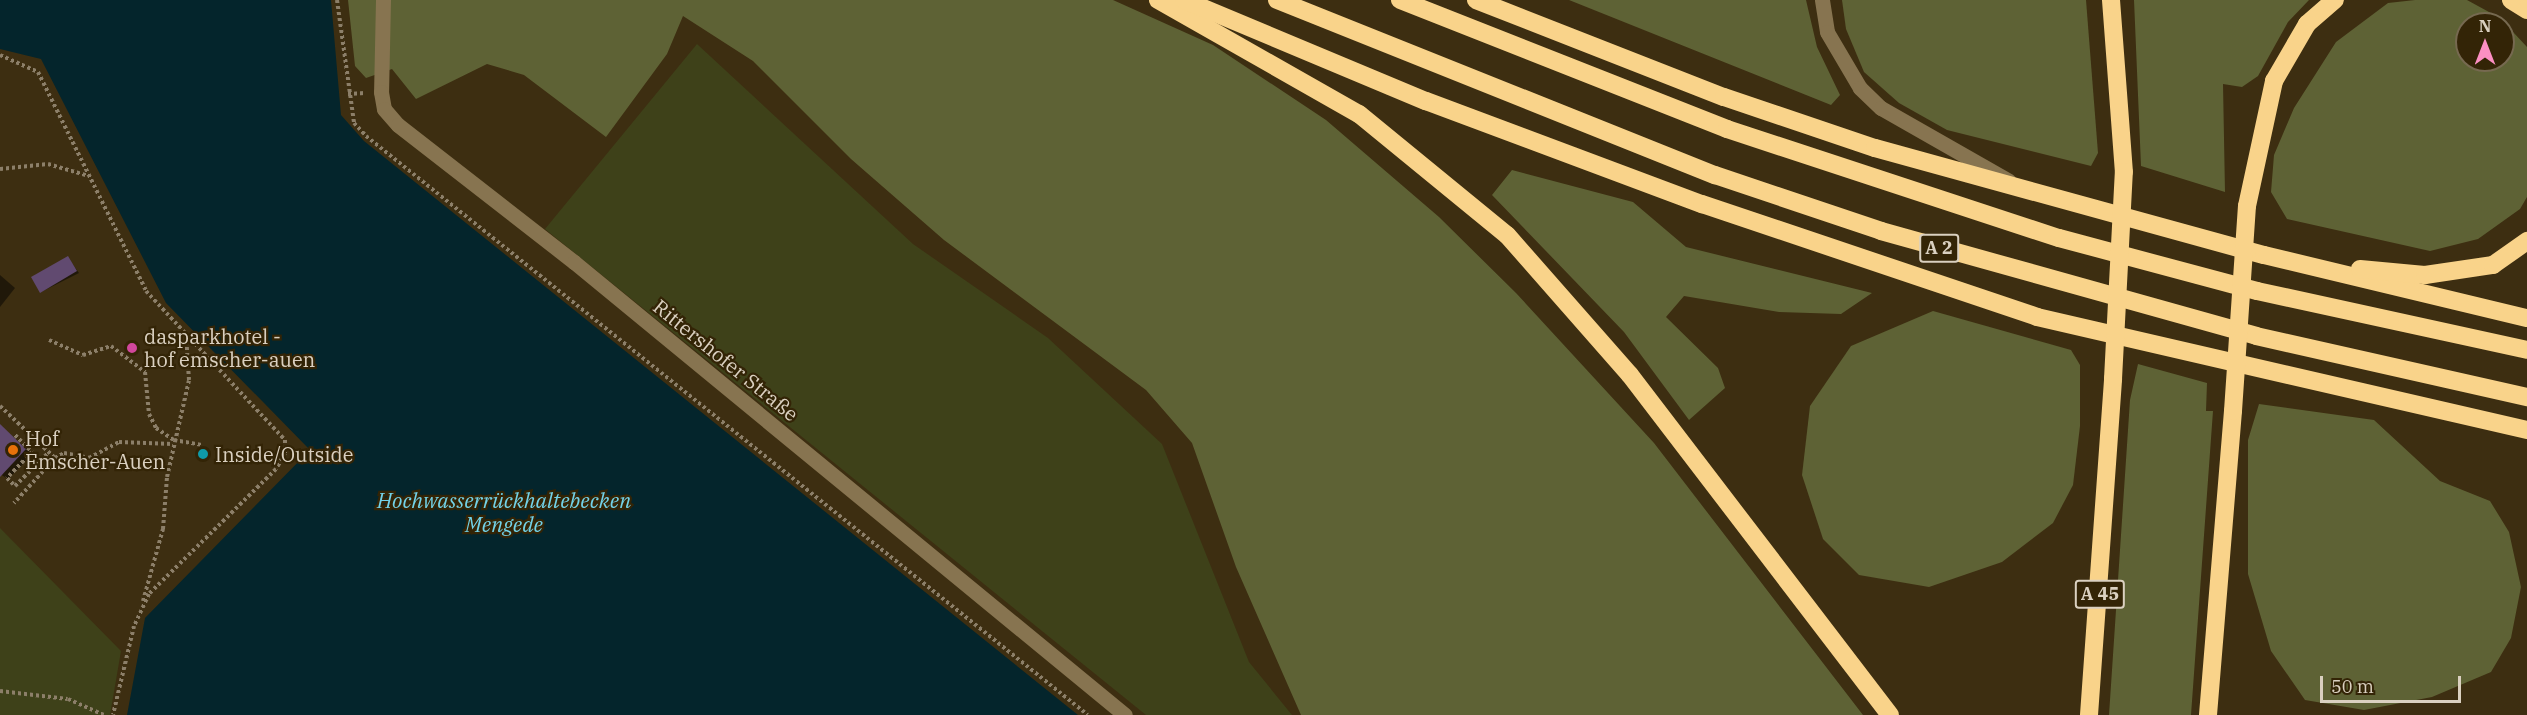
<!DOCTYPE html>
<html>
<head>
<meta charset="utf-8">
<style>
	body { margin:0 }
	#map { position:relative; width:2527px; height:715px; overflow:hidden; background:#3d2e11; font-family:"IBM Plex Serif",serif }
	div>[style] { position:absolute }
	.green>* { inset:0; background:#3e4119 }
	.forest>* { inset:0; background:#5e6235 }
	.water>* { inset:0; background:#04252c }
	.shadow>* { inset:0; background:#0007 }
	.building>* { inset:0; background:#614a70 }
	.path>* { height:4px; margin-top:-2px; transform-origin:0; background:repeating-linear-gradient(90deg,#8c7f69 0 3px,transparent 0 6px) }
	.minor>* { height:15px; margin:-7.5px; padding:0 7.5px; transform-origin:7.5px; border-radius:7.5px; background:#877450 }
	.highway>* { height:18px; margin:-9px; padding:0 9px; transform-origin:9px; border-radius:9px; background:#f9d38a }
	.highway-bridge>* { height:18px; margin:-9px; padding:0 9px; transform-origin:9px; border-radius:9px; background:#f9d38a }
	.dots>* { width:16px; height:16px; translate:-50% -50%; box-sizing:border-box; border:3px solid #332406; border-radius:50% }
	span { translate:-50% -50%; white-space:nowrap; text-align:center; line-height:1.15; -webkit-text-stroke:4.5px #332406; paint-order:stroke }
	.shield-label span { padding:2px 4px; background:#332406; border:2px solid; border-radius:4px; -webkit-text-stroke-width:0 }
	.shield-label { font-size:18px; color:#dad0c0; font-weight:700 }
	.poi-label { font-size:20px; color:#dad0c0 }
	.left { translate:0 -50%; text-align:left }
	.street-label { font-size:20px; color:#dad0c0 }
	.water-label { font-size:21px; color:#72d2e8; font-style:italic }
	.north { position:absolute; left:2455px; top:12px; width:60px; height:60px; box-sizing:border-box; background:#332406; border:2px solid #766950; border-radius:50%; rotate:0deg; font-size:16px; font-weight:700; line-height:24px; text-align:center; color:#dad0c0 }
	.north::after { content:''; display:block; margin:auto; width:21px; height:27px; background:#fc8fc3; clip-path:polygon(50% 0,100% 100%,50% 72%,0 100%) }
	.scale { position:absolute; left:2320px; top:676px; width:141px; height:27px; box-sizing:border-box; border:3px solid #dad0c0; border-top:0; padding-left:8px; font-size:18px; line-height:21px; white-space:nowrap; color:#dad0c0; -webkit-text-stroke:4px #332406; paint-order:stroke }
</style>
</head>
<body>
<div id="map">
	<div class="green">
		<i style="clip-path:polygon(697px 44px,913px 244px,1048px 338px,1162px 444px,1249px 662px,1292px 715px,1146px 715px,545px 229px)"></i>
		<i style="clip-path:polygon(0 528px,121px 651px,110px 715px,0 715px)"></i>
	</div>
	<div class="forest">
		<i style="clip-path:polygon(348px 0,1113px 0,1213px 45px,1326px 120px,1439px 217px,1516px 293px,1654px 443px,1863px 715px,1301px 715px,1236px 567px,1192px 443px,1146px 390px,944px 240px,851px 159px,753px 61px,683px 16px,667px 54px,606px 137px,524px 75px,487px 64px,416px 99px,392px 69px,366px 78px,355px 66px)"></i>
		<i style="clip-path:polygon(1569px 0,1806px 0,1817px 47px,1840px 95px,1831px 105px)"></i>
		<i style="clip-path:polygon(1842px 0,2086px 0,2098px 153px,2091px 166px,1947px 130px,1899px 103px,1864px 72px,1846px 29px)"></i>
		<i style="clip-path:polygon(2134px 0,2309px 0,2288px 22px,2258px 76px,2242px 87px,2223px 84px,2225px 192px,2141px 166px)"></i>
		<i style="clip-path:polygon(evenodd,2415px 0,2467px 0,2500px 18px,2527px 47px,2527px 197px,2520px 209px,2478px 239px,2430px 251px,2287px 219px,2271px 192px,2274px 155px,2294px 108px,2336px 42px,2388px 3px,2415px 0,2467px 24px,2503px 24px,2503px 60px,2467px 60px,2467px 24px)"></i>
		<i style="clip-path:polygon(1512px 170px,1633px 202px,1686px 247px,1872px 293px,1841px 314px,1779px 312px,1684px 296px,1666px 317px,1718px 368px,1725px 388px,1689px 420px,1624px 332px,1492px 195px)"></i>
		<i style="clip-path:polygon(1933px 311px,2071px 350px,2080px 365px,2080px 426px,2073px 485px,2053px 523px,2002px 562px,1929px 587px,1859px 575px,1823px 539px,1802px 475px,1810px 406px,1851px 346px)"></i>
		<i style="clip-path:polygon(2138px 364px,2207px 383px,2206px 411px,2213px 411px,2191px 715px,2109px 715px,2130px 400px)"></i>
		<i style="clip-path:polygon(2259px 404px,2374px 420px,2440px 481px,2490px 501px,2509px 532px,2521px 587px,2511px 638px,2491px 672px,2432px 697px,2364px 710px,2305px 700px,2271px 651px,2248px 574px,2248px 440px)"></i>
	</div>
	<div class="water">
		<i style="clip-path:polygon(0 0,331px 0,341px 115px,364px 141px,1078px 715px,127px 715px,145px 618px,310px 450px,166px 303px,41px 59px,0 49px)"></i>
	</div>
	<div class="shadow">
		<i style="clip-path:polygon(68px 258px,79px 273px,41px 292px)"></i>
		<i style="clip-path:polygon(0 275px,15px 288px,0 307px)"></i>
		<i style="clip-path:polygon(0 426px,33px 454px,8px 479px,0 474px)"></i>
	</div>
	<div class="building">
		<i style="clip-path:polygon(68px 256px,77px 271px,40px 293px,31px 277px)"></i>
		<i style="clip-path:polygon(0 424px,26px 449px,0 477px)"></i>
	</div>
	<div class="path">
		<i style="left:337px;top:0;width:124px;rotate:82.1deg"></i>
		<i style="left:354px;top:123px;width:18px;rotate:47deg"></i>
		<i style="left:366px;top:136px;width:925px;rotate:38.73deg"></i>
		<i style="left:0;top:55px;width:42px;rotate:24.1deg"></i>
		<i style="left:38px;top:72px;width:244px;rotate:63.7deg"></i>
		<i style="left:146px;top:291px;width:204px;rotate:47deg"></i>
		<i style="left:285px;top:440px;width:13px;rotate:90deg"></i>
		<i style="left:285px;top:453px;width:18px;rotate:119deg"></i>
		<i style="left:276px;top:469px;width:178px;rotate:135.5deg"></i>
		<i style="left:149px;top:594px;width:35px;rotate:115deg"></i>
		<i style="left:134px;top:626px;width:91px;rotate:103.3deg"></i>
		<i style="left:348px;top:94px;width:17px;rotate:-3deg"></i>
		<i style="left:0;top:169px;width:48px;rotate:-5.9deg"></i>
		<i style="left:48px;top:164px;width:43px;rotate:16.3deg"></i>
		<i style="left:49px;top:340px;width:37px;rotate:24deg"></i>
		<i style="left:83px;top:355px;width:29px;rotate:-18deg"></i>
		<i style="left:111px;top:346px;width:43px;rotate:37.4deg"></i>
		<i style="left:145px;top:372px;width:42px;rotate:84.6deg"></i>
		<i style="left:149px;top:414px;width:16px;rotate:63deg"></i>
		<i style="left:156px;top:428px;width:22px;rotate:34deg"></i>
		<i style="left:174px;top:440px;width:28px;rotate:10deg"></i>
		<i style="left:0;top:406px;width:76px;rotate:43.4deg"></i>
		<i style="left:55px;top:458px;width:61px;rotate:132.3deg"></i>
		<i style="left:15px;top:435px;width:24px;rotate:45deg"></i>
		<i style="left:32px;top:452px;width:36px;rotate:134deg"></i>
		<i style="left:7px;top:478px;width:11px;rotate:45deg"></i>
		<i style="left:15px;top:486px;width:48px;rotate:-45deg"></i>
		<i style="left:55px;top:458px;width:10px;rotate:-29deg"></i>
		<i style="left:64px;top:453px;width:25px;rotate:11deg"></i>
		<i style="left:89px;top:458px;width:34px;rotate:-28deg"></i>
		<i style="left:119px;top:442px;width:54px;rotate:2.1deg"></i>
		<i style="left:143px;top:601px;width:75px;rotate:-74.5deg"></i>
		<i style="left:163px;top:529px;width:52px;rotate:-85.6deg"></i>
		<i style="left:167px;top:477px;width:99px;rotate:-77.2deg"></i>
		<i style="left:189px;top:380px;width:45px;rotate:-93.8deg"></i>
		<i style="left:0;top:691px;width:68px;rotate:6.7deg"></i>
		<i style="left:68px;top:699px;width:39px;rotate:24deg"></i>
	</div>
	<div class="minor">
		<i style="left:383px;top:0;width:92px;rotate:91.2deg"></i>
		<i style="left:381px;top:92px;width:17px;rotate:80deg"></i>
		<i style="left:384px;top:109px;width:21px;rotate:49deg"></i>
		<i style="left:398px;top:125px;width:223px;rotate:37.9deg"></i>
		<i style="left:574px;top:262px;width:713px;rotate:39.43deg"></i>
		<i style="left:1822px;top:0;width:32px;rotate:81deg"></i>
		<i style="left:1827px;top:32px;width:65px;rotate:59.5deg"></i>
		<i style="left:1860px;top:88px;width:29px;rotate:44deg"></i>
		<i style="left:1881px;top:108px;width:147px;rotate:29.7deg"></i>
	</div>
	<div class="highway">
		<i style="left:1158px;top:0;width:231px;rotate:29.6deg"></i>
		<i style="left:1359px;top:114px;width:191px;rotate:39.3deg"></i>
		<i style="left:1507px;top:235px;width:186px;rotate:48.7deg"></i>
		<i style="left:1630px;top:375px;width:428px;rotate:52.6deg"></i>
		<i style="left:1184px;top:0;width:262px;rotate:22.7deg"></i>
		<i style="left:1426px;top:101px;width:295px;rotate:20.5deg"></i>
		<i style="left:1702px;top:204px;width:354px;rotate:18.6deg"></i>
		<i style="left:2037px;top:317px;width:503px;rotate:12.99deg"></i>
		<i style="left:1277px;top:0;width:472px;rotate:21.8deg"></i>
		<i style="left:1715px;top:175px;width:175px;rotate:18.6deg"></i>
		<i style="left:1881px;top:231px;width:389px;rotate:15.6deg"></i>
		<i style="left:2256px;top:336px;width:278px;rotate:12.7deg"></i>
		<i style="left:1400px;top:0;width:352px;rotate:21.5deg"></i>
		<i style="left:1727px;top:129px;width:349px;rotate:18.2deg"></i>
		<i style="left:2059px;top:238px;width:205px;rotate:15deg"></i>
		<i style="left:2257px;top:291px;width:276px;rotate:12.3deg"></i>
		<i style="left:1476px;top:0;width:266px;rotate:21.4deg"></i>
		<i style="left:1724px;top:97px;width:159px;rotate:18.7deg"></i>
		<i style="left:1875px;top:148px;width:403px;rotate:15.4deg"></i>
		<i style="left:2264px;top:255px;width:270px;rotate:13.5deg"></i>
		<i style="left:2111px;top:0;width:172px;rotate:85.7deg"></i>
		<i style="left:2511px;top:0;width:19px;rotate:32deg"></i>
		<i style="left:2247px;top:206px;width:128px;rotate:-77.8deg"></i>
		<i style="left:2274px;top:81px;width:66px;rotate:-59.9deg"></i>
		<i style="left:2307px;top:24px;width:37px;rotate:-41deg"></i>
		<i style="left:2360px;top:269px;width:65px;rotate:5.3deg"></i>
		<i style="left:2425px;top:275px;width:69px;rotate:-8.4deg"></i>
		<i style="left:2493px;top:265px;width:42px;rotate:-35.2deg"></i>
		<i style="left:2089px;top:715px;width:337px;rotate:-85.9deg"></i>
		<i style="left:2208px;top:715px;width:305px;rotate:-85.3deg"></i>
	</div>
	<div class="highway-bridge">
		<i style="left:2113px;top:379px;width:207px;rotate:-87deg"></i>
		<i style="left:2233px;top:411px;width:205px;rotate:-86.1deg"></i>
	</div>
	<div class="dots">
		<i style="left:132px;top:348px;background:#d1479c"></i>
		<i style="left:13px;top:450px;background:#e8710a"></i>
		<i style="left:203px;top:454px;background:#0f9aa8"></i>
	</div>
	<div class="shield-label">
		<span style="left:1939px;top:248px">A 2</span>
		<span style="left:2100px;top:594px">A 45</span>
	</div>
	<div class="poi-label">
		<span class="left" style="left:144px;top:348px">dasparkhotel -<br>hof emscher-auen</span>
		<span class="left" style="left:25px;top:450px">Hof<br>Emscher-Auen</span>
		<span class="left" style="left:215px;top:454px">Inside/Outside</span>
	</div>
	<div class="street-label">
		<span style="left:726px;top:360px;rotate:39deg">Rittershofer Straße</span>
	</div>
	<div class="water-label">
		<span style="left:504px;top:512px">Hochwasserrückhaltebecken<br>Mengede</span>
	</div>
	<div class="north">N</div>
	<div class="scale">50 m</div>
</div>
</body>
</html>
